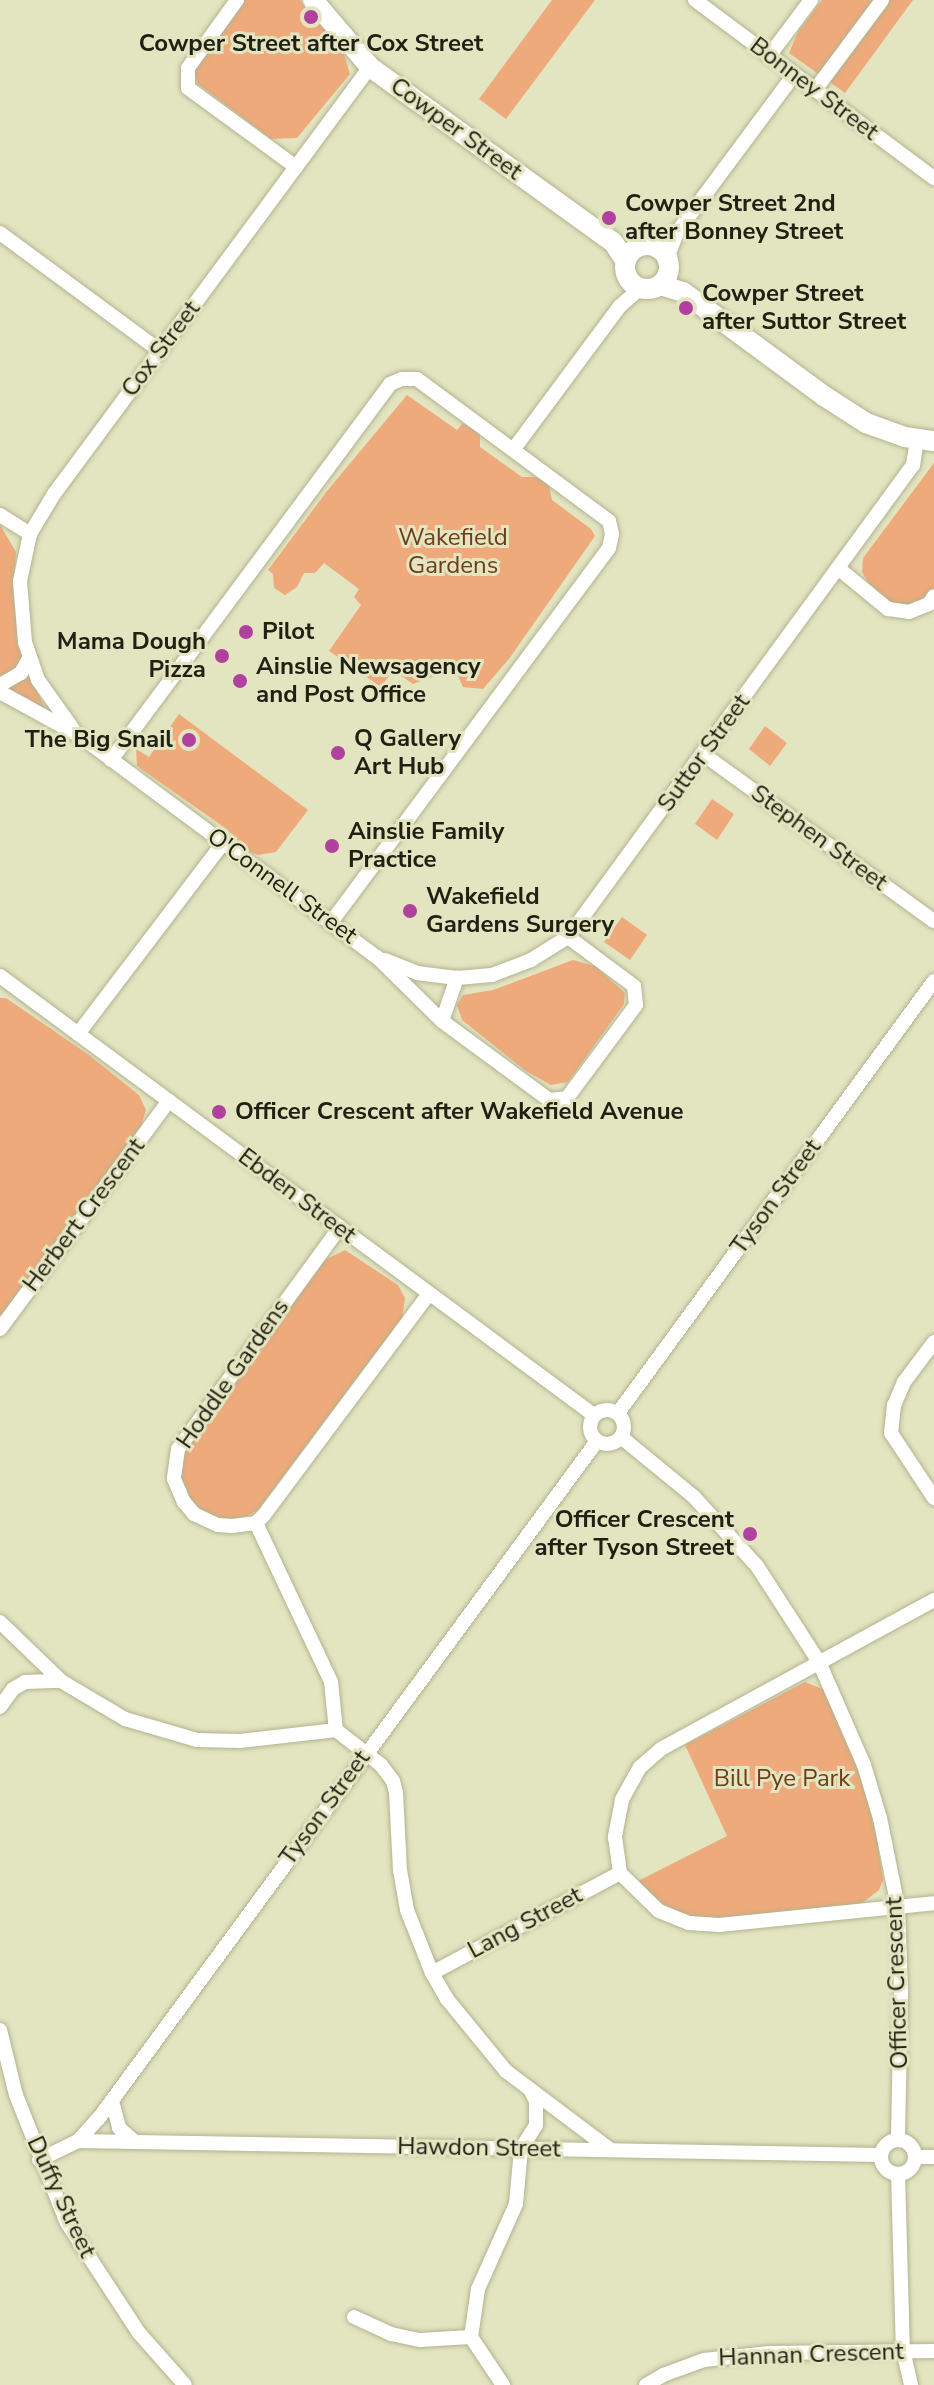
<!DOCTYPE html>
<html>
<head>
<meta charset="utf-8">
<style>
	body { margin:0 }
	#map { position:relative; width:934px; height:2385px; overflow:hidden; background:#e3e4c0; font-family:"Nunito Sans",sans-serif }
	div>[style] { position:absolute }
	.green>* { inset:0; background:#efaa7b }
	.roads { filter:drop-shadow(0 0 2px #b2b390) drop-shadow(0 0 2px #b2b390) }
	.street>* { height:14px; margin:-7px; padding:0 7px; transform-origin:7px; border-radius:7px; background:#fff }
	.street>.ring { margin:-7px; padding:0; box-sizing:content-box; background:none; border:14px solid #fff; border-radius:50% }
	.secondary>* { height:20px; margin:-10px; padding:0 10px; transform-origin:10px; border-radius:10px; background:#fff }
	.secondary>.ring { margin:-10px; padding:0; box-sizing:content-box; background:none; border:20px solid #fff; border-radius:50% }
	.dots>* { width:22px; height:22px; translate:-50% -50%; box-sizing:border-box; border:4px solid #e3e4c0; border-radius:50% }
	span { translate:-50% -50%; white-space:nowrap; text-align:center; line-height:1.15; -webkit-text-stroke:6px #e3e4c0; paint-order:stroke }
	.poi-label { font-size:24px; color:#202013; font-weight:700 }
	.left { translate:0 -50%; text-align:left }
	.right { translate:-100% -50%; text-align:right }
	.street-label { font-size:24px; color:#202013 }
	.park-label { font-size:24px; color:#6e3d17 }
</style>
</head>
<body>
<div id="map">
	<div class="green">
		<i style="clip-path:polygon(243px 0,300px 0,313px 18px,341px 44px,350px 74px,297px 138px,271px 139px,198px 84px,192px 70px)"></i>
		<i style="clip-path:polygon(552px 0,595px 0,506px 119px,479px 99px)"></i>
		<i style="clip-path:polygon(822px 0,913px 0,845px 93px,789px 53px,798px 32px)"></i>
		<i style="clip-path:polygon(407px 395px,457px 430px,463px 423px,480px 434px,480px 447px,522px 477px,538px 477px,549px 486px,552px 500px,591px 529px,595px 536px,509px 659px,483px 689px,463px 687px,454px 667px,447px 662px,439px 674px,413px 684px,393px 670px,381px 687px,329px 651px,361px 605px,354px 597px,359px 589px,324px 563px,315px 573px,304px 573px,297px 587px,285px 595px,274px 588px,273px 574px,268px 570px,327px 491px)"></i>
		<i style="clip-path:polygon(934px 463px,934px 593px,909px 611px,893px 605px,872px 588px,862px 572px,863px 558px)"></i>
		<i style="clip-path:polygon(0 525px,16px 552px,13px 594px,20px 652px,45px 709px,0 686px)"></i>
		<i style="clip-path:polygon(179px 714px,308px 810px,276px 852px,258px 855px,243px 849px,228px 830px,137px 766px,136px 749px,149px 757px)"></i>
		<i style="clip-path:polygon(765px 726px,787px 743px,770px 766px,749px 749px)"></i>
		<i style="clip-path:polygon(712px 799px,734px 814px,717px 840px,695px 824px)"></i>
		<i style="clip-path:polygon(622px 917px,647px 935px,630px 960px,604px 942px)"></i>
		<i style="clip-path:polygon(573px 960px,595px 966px,625px 993px,624px 1004px,568px 1082px,551px 1085px,526px 1071px,462px 1020px,457px 1005px,463px 995px,493px 990px)"></i>
		<i style="clip-path:polygon(0 998px,6px 998px,89px 1055px,139px 1095px,146px 1110px,140px 1129px,0 1320px)"></i>
		<i style="clip-path:polygon(345px 1250px,398px 1285px,405px 1298px,402px 1318px,258px 1510px,247px 1516px,226px 1520px,208px 1516px,187px 1496px,181px 1481px,183px 1453px,325px 1260px)"></i>
		<i style="clip-path:polygon(805px 1682px,825px 1690px,860px 1774px,876px 1832px,883px 1880px,879px 1890px,861px 1904px,739px 1918px,695px 1919px,660px 1903px,638px 1881px,727px 1836px,685px 1745px)"></i>
	</div>
	<div class="roads">
		<div class="street">
			<i style="left:237px;top:0;width:84px;rotate:125.8deg"></i>
			<i style="left:188px;top:68px;width:20px;rotate:90deg"></i>
			<i style="left:188px;top:88px;width:134px;rotate:36.2deg"></i>
			<i style="left:695px;top:0;width:298px;rotate:36.7deg"></i>
			<i style="left:769px;top:56px;width:70px;rotate:-53.1deg"></i>
			<i style="left:815px;top:90px;width:112px;rotate:-53.3deg"></i>
			<i style="left:0;top:233px;width:199px;rotate:36.4deg"></i>
			<i style="left:652px;top:246px;width:30px;rotate:-30deg"></i>
			<i style="left:667px;top:258px;width:29px;rotate:-68deg"></i>
			<i style="left:678px;top:231px;width:194px;rotate:-53.4deg"></i>
			<i style="left:513px;top:450px;width:179px;rotate:-53.4deg"></i>
			<i style="left:620px;top:306px;width:28px;rotate:-41deg"></i>
			<i style="left:0;top:515px;width:36px;rotate:32deg"></i>
			<i style="left:838px;top:568px;width:65px;rotate:39.4deg"></i>
			<i style="left:888px;top:609px;width:21px;rotate:8deg"></i>
			<i style="left:909px;top:612px;width:22px;rotate:-22deg"></i>
			<i style="left:929px;top:604px;width:9px;rotate:-58deg"></i>
			<i style="left:0;top:685px;width:24px;rotate:-30deg"></i>
			<i style="left:21px;top:673px;width:18px;rotate:-61deg"></i>
			<i style="left:0;top:692px;width:91px;rotate:28.8deg"></i>
			<i style="left:80px;top:736px;width:370px;rotate:36.7deg"></i>
			<i style="left:377px;top:957px;width:91px;rotate:44.6deg"></i>
			<i style="left:442px;top:1021px;width:133px;rotate:36.4deg"></i>
			<i style="left:549px;top:1100px;width:18px;rotate:-6deg"></i>
			<i style="left:567px;top:1098px;width:116px;rotate:-53.4deg"></i>
			<i style="left:636px;top:1005px;width:19px;rotate:-96deg"></i>
			<i style="left:634px;top:986px;width:82px;rotate:-143.4deg"></i>
			<i style="left:73px;top:729px;width:60px;rotate:-125.5deg"></i>
			<i style="left:38px;top:680px;width:40px;rotate:-108.9deg"></i>
			<i style="left:25px;top:642px;width:61px;rotate:-94.7deg"></i>
			<i style="left:20px;top:581px;width:48px;rotate:-78deg"></i>
			<i style="left:30px;top:534px;width:47px;rotate:-59deg"></i>
			<i style="left:54px;top:494px;width:531px;rotate:-53.5deg"></i>
			<i style="left:703px;top:754px;width:285px;rotate:35.9deg"></i>
			<i style="left:111px;top:760px;width:468px;rotate:-53.4deg"></i>
			<i style="left:390px;top:384px;width:13px;rotate:-23deg"></i>
			<i style="left:402px;top:379px;width:15px"></i>
			<i style="left:417px;top:379px;width:239px;rotate:36.5deg"></i>
			<i style="left:609px;top:521px;width:13px;rotate:77deg"></i>
			<i style="left:612px;top:534px;width:14px;rotate:102deg"></i>
			<i style="left:609px;top:548px;width:466px;rotate:126.6deg"></i>
			<i style="left:385px;top:960px;width:35px;rotate:22deg"></i>
			<i style="left:417px;top:973px;width:40px;rotate:7.1deg"></i>
			<i style="left:457px;top:978px;width:35px;rotate:-5deg"></i>
			<i style="left:492px;top:975px;width:42px;rotate:-21deg"></i>
			<i style="left:531px;top:960px;width:44px;rotate:-31.9deg"></i>
			<i style="left:568px;top:937px;width:585px;rotate:-53.84deg"></i>
			<i style="left:913px;top:465px;width:26px;rotate:-81deg"></i>
			<i style="left:0;top:976px;width:739px;rotate:36.47deg"></i>
			<i style="left:442px;top:1021px;width:46px;rotate:-70.8deg"></i>
			<i style="left:78px;top:1034px;width:240px;rotate:-52.8deg"></i>
			<i style="left:340px;top:1227px;width:275px;rotate:126.1deg"></i>
			<i style="left:178px;top:1449px;width:30px;rotate:98deg"></i>
			<i style="left:174px;top:1479px;width:25px;rotate:67deg"></i>
			<i style="left:184px;top:1502px;width:16px;rotate:50deg"></i>
			<i style="left:194px;top:1514px;width:26px;rotate:25deg"></i>
			<i style="left:218px;top:1525px;width:14px;rotate:4deg"></i>
			<i style="left:232px;top:1526px;width:24px;rotate:-7deg"></i>
			<i style="left:256px;top:1523px;width:11px;rotate:-45deg"></i>
			<i style="left:264px;top:1515px;width:276px;rotate:-53.3deg"></i>
			<i style="left:0;top:1329px;width:284px;rotate:-53.5deg"></i>
			<i style="left:934px;top:1342px;width:50px;rotate:126.9deg"></i>
			<i style="left:904px;top:1382px;width:25px;rotate:113deg"></i>
			<i style="left:894px;top:1405px;width:28px;rotate:96deg"></i>
			<i style="left:891px;top:1433px;width:78px;rotate:56.5deg"></i>
			<i class="ring" style="left:590px;top:1410px;width:20px;height:20px"></i>
			<i style="left:618px;top:1413px;width:535px;rotate:-53.82deg"></i>
			<i style="left:621px;top:1437px;width:94px;rotate:39.4deg"></i>
			<i style="left:694px;top:1497px;width:93px;rotate:47.6deg"></i>
			<i style="left:757px;top:1566px;width:114px;rotate:57.1deg"></i>
			<i style="left:819px;top:1662px;width:112px;rotate:66.4deg"></i>
			<i style="left:864px;top:1765px;width:55px;rotate:73.2deg"></i>
			<i style="left:880px;top:1818px;width:91px;rotate:78.6deg"></i>
			<i style="left:898px;top:1907px;width:85px;rotate:88deg"></i>
			<i style="left:901px;top:1992px;width:147px;rotate:91.2deg"></i>
			<i style="left:256px;top:1523px;width:176px;rotate:64.7deg"></i>
			<i style="left:331px;top:1682px;width:48px;rotate:84.1deg"></i>
			<i style="left:934px;top:1600px;width:311px;rotate:151.4deg"></i>
			<i style="left:661px;top:1749px;width:28px;rotate:139deg"></i>
			<i style="left:640px;top:1767px;width:38px;rotate:119deg"></i>
			<i style="left:622px;top:1800px;width:38px;rotate:101deg"></i>
			<i style="left:615px;top:1837px;width:36px;rotate:82deg"></i>
			<i style="left:620px;top:1873px;width:54px;rotate:44.3deg"></i>
			<i style="left:659px;top:1911px;width:32px;rotate:22deg"></i>
			<i style="left:689px;top:1923px;width:30px;rotate:4deg"></i>
			<i style="left:719px;top:1925px;width:216px;rotate:-5.8deg"></i>
			<i style="left:0;top:1622px;width:85px;rotate:44deg"></i>
			<i style="left:61px;top:1681px;width:74px;rotate:30.7deg"></i>
			<i style="left:125px;top:1719px;width:75px;rotate:16.3deg"></i>
			<i style="left:197px;top:1740px;width:43px;rotate:1.3deg"></i>
			<i style="left:240px;top:1741px;width:97px;rotate:-6.5deg"></i>
			<i style="left:336px;top:1730px;width:57px;rotate:37.9deg"></i>
			<i style="left:381px;top:1765px;width:20px;rotate:53deg"></i>
			<i style="left:393px;top:1781px;width:11px;rotate:75deg"></i>
			<i style="left:396px;top:1792px;width:78px;rotate:87.1deg"></i>
			<i style="left:400px;top:1870px;width:41px;rotate:80.1deg"></i>
			<i style="left:407px;top:1910px;width:68px;rotate:68.4deg"></i>
			<i style="left:432px;top:1973px;width:30px;rotate:60deg"></i>
			<i style="left:447px;top:1999px;width:93px;rotate:50.7deg"></i>
			<i style="left:506px;top:2071px;width:131px;rotate:37deg"></i>
			<i style="left:0;top:1707px;width:22px;rotate:-54deg"></i>
			<i style="left:13px;top:1689px;width:14px;rotate:-30deg"></i>
			<i style="left:25px;top:1682px;width:35px;rotate:-2deg"></i>
			<i style="left:432px;top:1973px;width:213px;rotate:-28deg"></i>
			<i style="left:0;top:2030px;width:67px;rotate:76.2deg"></i>
			<i style="left:16px;top:2095px;width:138px;rotate:68.3deg"></i>
			<i style="left:67px;top:2223px;width:131px;rotate:56.8deg"></i>
			<i style="left:139px;top:2333px;width:69px;rotate:48.5deg"></i>
			<i style="left:112px;top:2101px;width:28px;rotate:75deg"></i>
			<i style="left:119px;top:2128px;width:21px;rotate:41deg"></i>
			<i class="ring" style="left:881px;top:2140px;width:20px;height:20px"></i>
			<i style="left:78px;top:2141px;width:802px;rotate:1deg"></i>
			<i style="left:915px;top:2157px;width:19px"></i>
			<i style="left:39px;top:2160px;width:43px;rotate:-26deg"></i>
			<i style="left:78px;top:2141px;width:31px;rotate:-48deg"></i>
			<i style="left:99px;top:2118px;width:840px;rotate:-53.66deg"></i>
			<i style="left:898px;top:2174px;width:176px;rotate:88.4deg"></i>
			<i style="left:903px;top:2350px;width:36px;rotate:77deg"></i>
			<i style="left:354px;top:2317px;width:41px;rotate:24.7deg"></i>
			<i style="left:391px;top:2334px;width:30px;rotate:12deg"></i>
			<i style="left:420px;top:2340px;width:51px;rotate:-3.4deg"></i>
			<i style="left:503px;top:2385px;width:58px;rotate:-123.7deg"></i>
			<i style="left:471px;top:2337px;width:49px;rotate:-81.7deg"></i>
			<i style="left:478px;top:2289px;width:93px;rotate:-65.9deg"></i>
			<i style="left:516px;top:2204px;width:55px;rotate:-84.8deg"></i>
			<i style="left:521px;top:2149px;width:28px;rotate:-58deg"></i>
			<i style="left:536px;top:2125px;width:24px;rotate:-90deg"></i>
			<i style="left:536px;top:2101px;width:13px;rotate:-117deg"></i>
			<i style="left:646px;top:2385px;width:20px;rotate:-30deg"></i>
			<i style="left:663px;top:2375px;width:44px;rotate:-20.1deg"></i>
			<i style="left:704px;top:2360px;width:66px;rotate:-6.1deg"></i>
			<i style="left:770px;top:2353px;width:164px;rotate:-0.7deg"></i>
		</div>
		<div class="secondary">
			<i style="left:313px;top:0;width:88px;rotate:49.6deg"></i>
			<i style="left:370px;top:67px;width:299px;rotate:35.8deg"></i>
			<i style="left:613px;top:242px;width:23px;rotate:56deg"></i>
			<i class="ring" style="left:625px;top:245px;width:24px;height:24px"></i>
			<i style="left:660px;top:285px;width:24px;rotate:17deg"></i>
			<i style="left:683px;top:292px;width:175px;rotate:36.4deg"></i>
			<i style="left:824px;top:396px;width:50px;rotate:32.7deg"></i>
			<i style="left:866px;top:423px;width:41px;rotate:19.7deg"></i>
			<i style="left:905px;top:437px;width:29px;rotate:8deg"></i>
		</div>
	</div>
	<div class="dots">
		<i style="left:311px;top:17px;background:#b0419e"></i>
		<i style="left:609px;top:218px;background:#b0419e"></i>
		<i style="left:686px;top:308px;background:#b0419e"></i>
		<i style="left:246px;top:632px;background:#b0419e"></i>
		<i style="left:222px;top:656px;background:#b0419e"></i>
		<i style="left:240px;top:681px;background:#b0419e"></i>
		<i style="left:189px;top:740px;background:#b0419e"></i>
		<i style="left:338px;top:753px;background:#b0419e"></i>
		<i style="left:332px;top:846px;background:#b0419e"></i>
		<i style="left:410px;top:911px;background:#b0419e"></i>
		<i style="left:219px;top:1112px;background:#b0419e"></i>
		<i style="left:750px;top:1534px;background:#b0419e"></i>
	</div>
	<div class="poi-label">
		<span style="left:311px;top:44px">Cowper Street after Cox Street</span>
		<span class="left" style="left:625px;top:218px">Cowper Street 2nd<br>after Bonney Street</span>
		<span class="left" style="left:702px;top:308px">Cowper Street<br>after Suttor Street</span>
		<span class="left" style="left:262px;top:632px">Pilot</span>
		<span class="right" style="left:206px;top:656px">Mama Dough<br>Pizza</span>
		<span class="left" style="left:256px;top:681px">Ainslie Newsagency<br>and Post Office</span>
		<span class="left" style="left:354px;top:753px">Q Gallery<br>Art Hub</span>
		<span class="right" style="left:173px;top:740px">The Big Snail</span>
		<span class="left" style="left:348px;top:846px">Ainslie Family<br>Practice</span>
		<span class="left" style="left:426px;top:911px">Wakefield<br>Gardens Surgery</span>
		<span class="left" style="left:235px;top:1112px">Officer Crescent after Wakefield Avenue</span>
		<span class="right" style="left:734px;top:1534px">Officer Crescent<br>after Tyson Street</span>
	</div>
	<div class="street-label">
		<span style="left:814px;top:89px;rotate:37deg">Bonney Street</span>
		<span style="left:456px;top:129px;rotate:36deg">Cowper Street</span>
		<span style="left:161px;top:349px;rotate:-53deg">Cox Street</span>
		<span style="left:704px;top:753px;rotate:-54deg">Suttor Street</span>
		<span style="left:819px;top:838px;rotate:36deg">Stephen Street</span>
		<span style="left:282px;top:886px;rotate:36deg">O'Connell Street</span>
		<span style="left:297px;top:1196px;rotate:37deg">Ebden Street</span>
		<span style="left:776px;top:1197px;rotate:-54deg">Tyson Street</span>
		<span style="left:84px;top:1215px;rotate:-53deg">Herbert Crescent</span>
		<span style="left:233px;top:1374px;rotate:-55deg">Hoddle Gardens</span>
		<span style="left:325px;top:1808px;rotate:-54deg">Tyson Street</span>
		<span style="left:525px;top:1923px;rotate:-28deg">Lang Street</span>
		<span style="left:897px;top:1983px;rotate:-92deg">Officer Crescent</span>
		<span style="left:479px;top:2148px;rotate:1deg">Hawdon Street</span>
		<span style="left:61px;top:2197px;rotate:65deg">Duffy Street</span>
		<span style="left:811px;top:2355px;rotate:-2deg">Hannan Crescent</span>
	</div>
	<div class="park-label">
		<span style="left:453px;top:552px">Wakefield<br>Gardens</span>
		<span style="left:782px;top:1779px">Bill Pye Park</span>
	</div>
</div>
</body>
</html>
